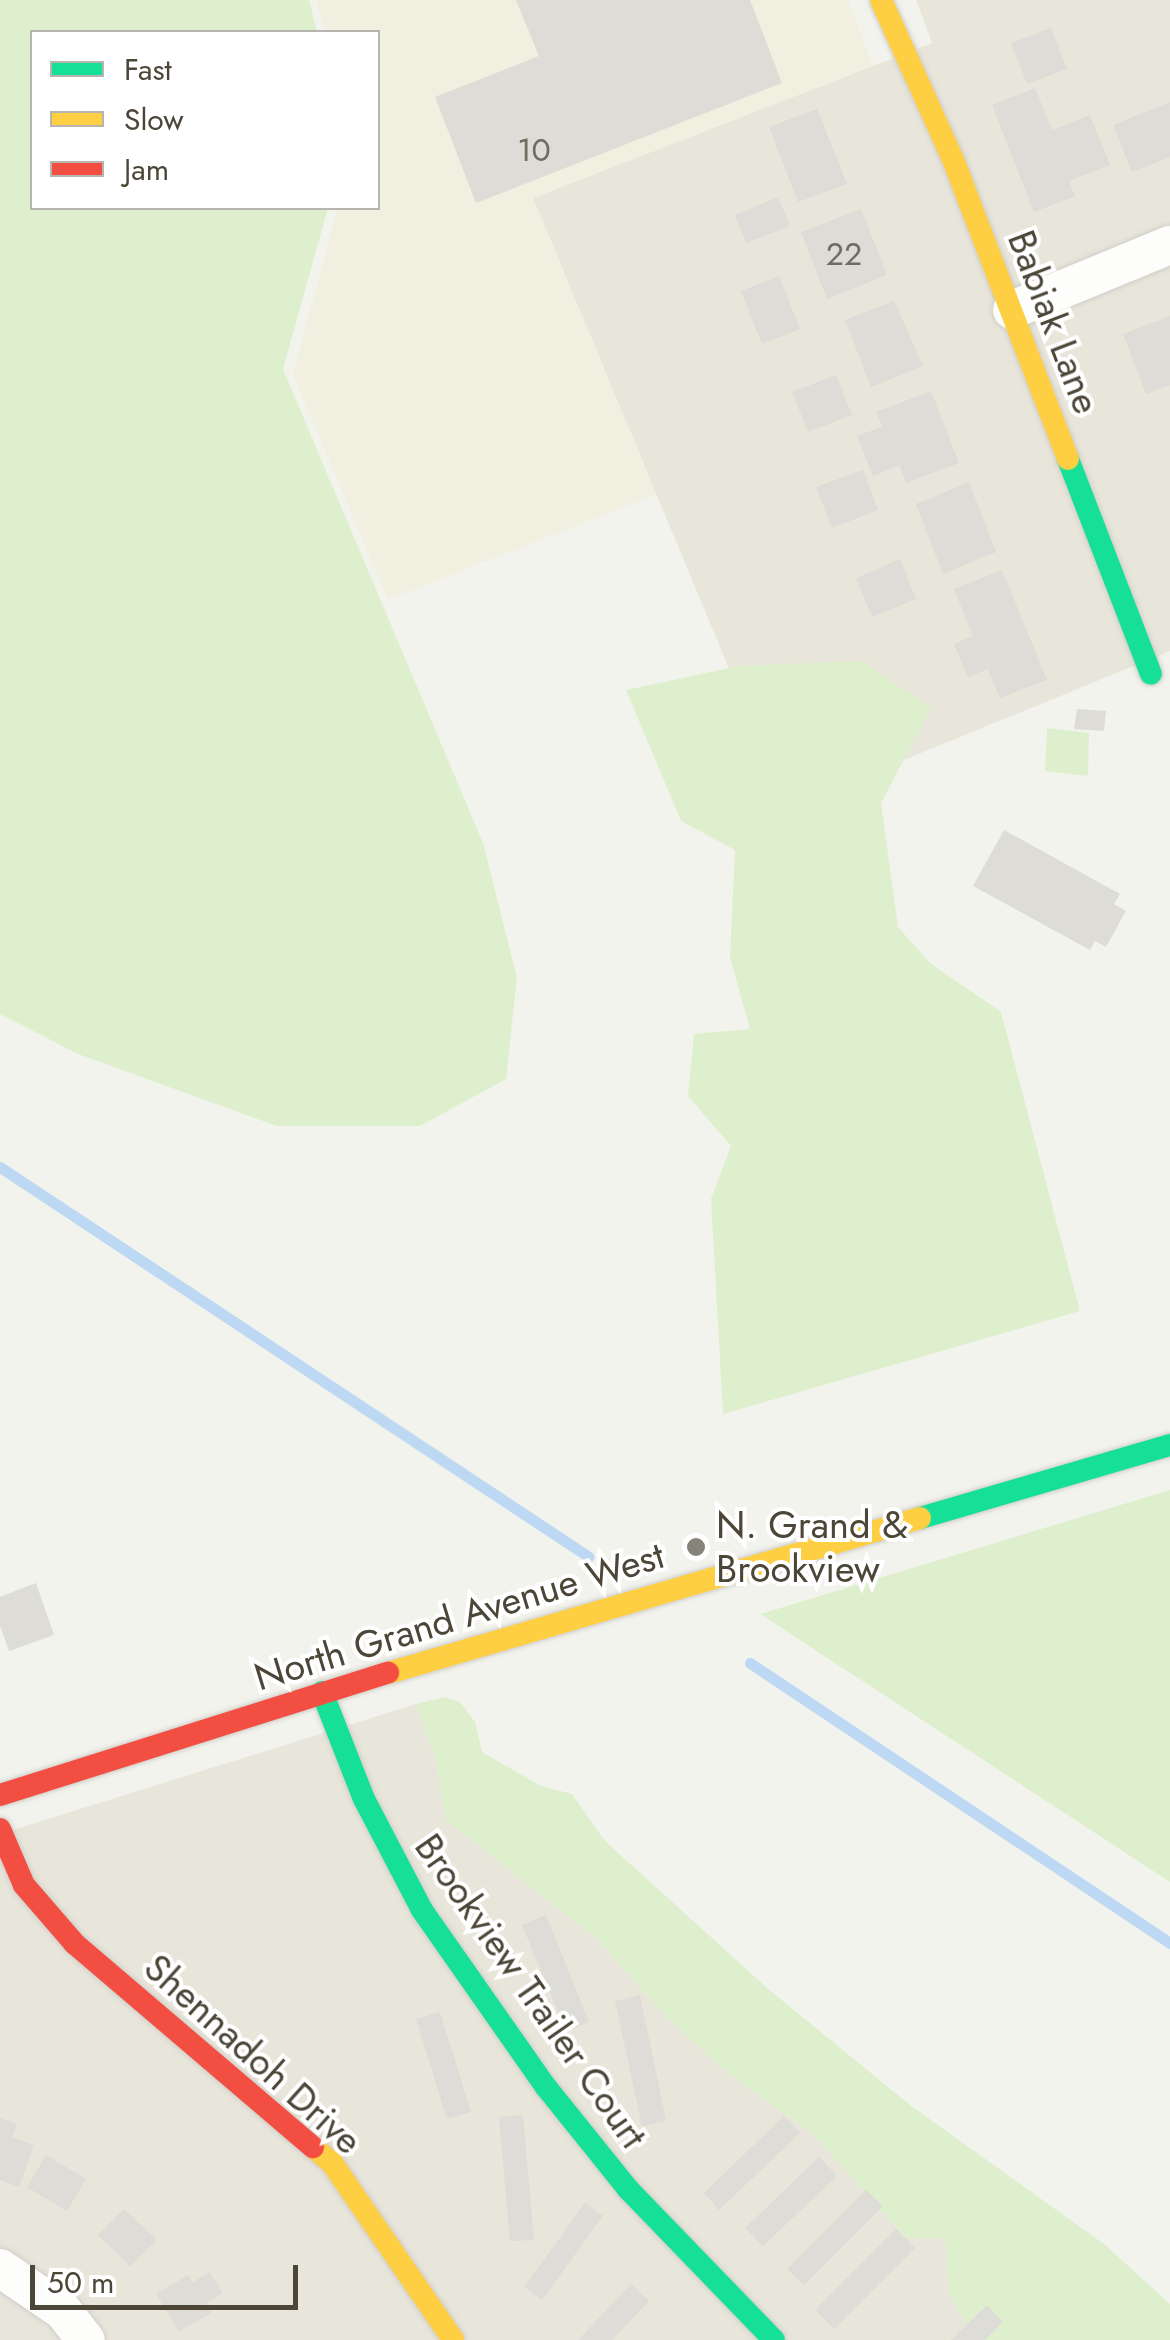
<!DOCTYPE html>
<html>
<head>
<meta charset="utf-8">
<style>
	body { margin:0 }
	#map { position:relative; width:1170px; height:2340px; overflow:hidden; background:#f3f3ee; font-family:Jost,sans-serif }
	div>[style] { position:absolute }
	.residential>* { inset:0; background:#e8e5db }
	.education>* { inset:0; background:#f1efe0 }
	.green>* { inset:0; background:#deefcd }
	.stream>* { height:11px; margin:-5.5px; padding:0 5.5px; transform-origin:5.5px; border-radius:5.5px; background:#bcd8f3 }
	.building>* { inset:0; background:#dddcd6 }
	.roads { filter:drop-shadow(0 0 2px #d0cec8) drop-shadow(0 0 2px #d0cec8) }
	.street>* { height:38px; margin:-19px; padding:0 19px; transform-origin:19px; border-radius:19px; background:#fdfdfc }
	.fast>* { height:22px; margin:-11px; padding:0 11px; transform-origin:11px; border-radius:11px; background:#16e098 }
	.slow>* { height:22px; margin:-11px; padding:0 11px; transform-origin:11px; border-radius:11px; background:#ffcf43 }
	.jam>* { height:22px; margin:-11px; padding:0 11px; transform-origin:11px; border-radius:11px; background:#f24e42 }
	.dots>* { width:28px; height:28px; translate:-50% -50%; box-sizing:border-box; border:5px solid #fff; border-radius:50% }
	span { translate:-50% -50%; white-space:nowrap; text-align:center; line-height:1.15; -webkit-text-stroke:8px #fff; paint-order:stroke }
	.number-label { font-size:32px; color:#716c60 }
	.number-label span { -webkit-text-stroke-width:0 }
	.street-label { font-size:38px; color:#4c4638 }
	.poi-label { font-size:38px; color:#4c4638 }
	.left { translate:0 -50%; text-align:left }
	.legend { position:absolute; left:30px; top:30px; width:350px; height:180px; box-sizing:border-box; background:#fff; border:2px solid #b7b5af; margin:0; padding:12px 18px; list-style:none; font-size:30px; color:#4c4638 }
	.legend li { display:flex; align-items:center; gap:20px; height:50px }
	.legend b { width:50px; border:2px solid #b7b5af }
	.scale { position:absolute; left:30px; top:2265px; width:268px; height:45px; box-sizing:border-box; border:5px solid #4c4638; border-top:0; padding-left:12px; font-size:30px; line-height:35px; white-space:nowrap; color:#4c4638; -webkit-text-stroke:8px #fff; paint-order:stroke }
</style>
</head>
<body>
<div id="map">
	<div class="residential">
		<i style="clip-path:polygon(916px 0,1170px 0,1170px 651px,787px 808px,533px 198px,932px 43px)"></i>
		<i style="clip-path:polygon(416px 1704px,436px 1761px,446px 1820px,597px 1939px,667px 2018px,730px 2075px,812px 2133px,906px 2238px,945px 2238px,949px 2293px,976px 2340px,0 2340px,0 1834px)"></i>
	</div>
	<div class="education">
		<i style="clip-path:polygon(316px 0,848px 0,873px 66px,533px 198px,656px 494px,388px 600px,293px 374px,338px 208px,378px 208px,378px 32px,325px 32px)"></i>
	</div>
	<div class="green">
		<i style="clip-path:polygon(0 0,309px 0,317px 32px,32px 32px,32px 208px,328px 208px,283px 369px,483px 843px,517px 978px,506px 1079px,420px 1126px,277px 1126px,78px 1054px,0 1014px)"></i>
		<i style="clip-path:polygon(862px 661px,931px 708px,881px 803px,898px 927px,930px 963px,1001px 1012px,1080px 1311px,723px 1414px,711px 1199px,731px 1146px,688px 1096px,694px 1034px,750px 1029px,730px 957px,735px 850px,681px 821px,626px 690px,739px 666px)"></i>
		<i style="clip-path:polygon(1047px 728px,1089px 733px,1088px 776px,1045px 771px)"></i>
		<i style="clip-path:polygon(1170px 1490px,1170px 1882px,760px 1614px)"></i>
		<i style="clip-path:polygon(445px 1697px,460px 1702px,475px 1722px,482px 1752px,541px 1786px,572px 1794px,605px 1841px,767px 1988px,910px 2105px,1104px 2244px,1170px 2304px,1170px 2340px,976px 2340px,949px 2293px,945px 2238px,906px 2238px,812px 2133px,730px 2075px,667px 2018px,597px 1939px,446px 1820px,436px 1761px,416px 1704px)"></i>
	</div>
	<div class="stream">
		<i style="left:0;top:1167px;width:706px;rotate:33.51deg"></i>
		<i style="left:750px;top:1663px;width:505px;rotate:33.69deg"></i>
	</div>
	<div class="building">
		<i style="clip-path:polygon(516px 0,750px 0,782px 83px,476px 203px,435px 97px,539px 56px)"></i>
		<i style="clip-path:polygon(1051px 28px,1067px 69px,1027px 84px,1011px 43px)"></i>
		<i style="clip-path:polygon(1035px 88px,1052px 130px,1090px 115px,1110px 165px,1069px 181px,1075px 196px,1034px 212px,992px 105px)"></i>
		<i style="clip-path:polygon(1170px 102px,1170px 157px,1132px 172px,1113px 125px)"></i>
		<i style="clip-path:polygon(817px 109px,847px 184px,798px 202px,769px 127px)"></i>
		<i style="clip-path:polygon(778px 197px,790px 226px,746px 243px,735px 215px)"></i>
		<i style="clip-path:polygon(861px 209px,887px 275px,827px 299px,801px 232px)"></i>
		<i style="clip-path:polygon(779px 276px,800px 329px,762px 344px,741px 291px)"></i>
		<i style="clip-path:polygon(894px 301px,923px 366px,871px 387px,845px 320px)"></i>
		<i style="clip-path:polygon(1170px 316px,1170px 385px,1146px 394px,1123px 334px)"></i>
		<i style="clip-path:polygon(836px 375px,852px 415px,808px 432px,792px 392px)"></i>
		<i style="clip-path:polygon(931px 391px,959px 463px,906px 483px,899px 465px,873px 476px,857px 436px,882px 427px,876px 412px)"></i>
		<i style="clip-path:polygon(863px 470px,878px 510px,832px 528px,816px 487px)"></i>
		<i style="clip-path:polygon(969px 482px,996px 552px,943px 574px,916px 504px)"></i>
		<i style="clip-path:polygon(900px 559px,916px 599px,872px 617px,856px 578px)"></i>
		<i style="clip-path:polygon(1002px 570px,1047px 680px,1000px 698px,988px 669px,968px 677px,954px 644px,973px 636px,954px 589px)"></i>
		<i style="clip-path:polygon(1077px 709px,1106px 711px,1104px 731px,1074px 729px)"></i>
		<i style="clip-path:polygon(1004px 830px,1120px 894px,1114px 904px,1126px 911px,1106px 947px,1095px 941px,1090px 950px,973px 886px)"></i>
		<i style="clip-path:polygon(36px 1583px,54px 1635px,9px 1651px,0 1626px,0 1597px)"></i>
		<i style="clip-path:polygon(546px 1915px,589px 2022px,566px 2031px,522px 1925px)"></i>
		<i style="clip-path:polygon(640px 1995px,666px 2121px,642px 2126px,615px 2001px)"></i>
		<i style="clip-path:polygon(440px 2012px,471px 2112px,447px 2119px,416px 2019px)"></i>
		<i style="clip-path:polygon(523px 2115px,534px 2240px,510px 2241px,499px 2117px)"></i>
		<i style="clip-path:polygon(784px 2116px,800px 2133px,719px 2210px,704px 2193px)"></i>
		<i style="clip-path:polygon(0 2118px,17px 2124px,12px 2137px,34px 2145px,19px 2187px,0 2180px)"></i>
		<i style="clip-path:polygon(46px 2155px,86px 2179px,67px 2211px,27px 2187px)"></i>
		<i style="clip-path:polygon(819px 2157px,837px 2176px,763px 2246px,745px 2228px)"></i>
		<i style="clip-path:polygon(866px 2190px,883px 2206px,804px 2285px,787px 2269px)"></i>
		<i style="clip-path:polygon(585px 2203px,603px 2216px,542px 2300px,524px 2287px)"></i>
		<i style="clip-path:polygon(124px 2209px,157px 2240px,130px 2266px,98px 2235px)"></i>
		<i style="clip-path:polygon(896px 2229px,915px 2248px,834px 2329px,815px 2310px)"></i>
		<i style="clip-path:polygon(209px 2272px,223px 2293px,205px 2304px,211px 2313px,179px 2332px,156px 2294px,188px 2275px,193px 2282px)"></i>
		<i style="clip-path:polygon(631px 2284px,649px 2301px,612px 2340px,578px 2340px)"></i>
		<i style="clip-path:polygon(987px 2305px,1003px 2322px,985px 2340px,951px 2340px)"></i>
	</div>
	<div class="roads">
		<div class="street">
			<i style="left:1012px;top:310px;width:171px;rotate:-22.4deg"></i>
			<i style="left:0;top:2268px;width:76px;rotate:34.3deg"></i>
			<i style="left:63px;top:2311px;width:37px;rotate:52deg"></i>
		</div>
		<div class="fast">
			<i style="left:1068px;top:459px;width:230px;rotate:68.9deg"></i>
			<i style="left:920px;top:1518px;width:260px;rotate:-16.3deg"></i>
			<i style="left:322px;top:1692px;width:115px;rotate:68.6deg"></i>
			<i style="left:364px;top:1799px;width:125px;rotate:62.4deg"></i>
			<i style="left:422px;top:1910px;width:216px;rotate:55deg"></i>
			<i style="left:546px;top:2087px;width:131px;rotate:51.2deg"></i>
			<i style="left:628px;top:2189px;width:210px;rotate:46deg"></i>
		</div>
		<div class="slow">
			<i style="left:881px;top:0;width:178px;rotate:65.7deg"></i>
			<i style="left:954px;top:162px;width:318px;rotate:69deg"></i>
			<i style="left:388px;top:1673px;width:554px;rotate:-16.24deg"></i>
			<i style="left:313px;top:2147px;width:25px;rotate:40deg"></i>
			<i style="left:332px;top:2163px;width:214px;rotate:55.6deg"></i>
		</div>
		<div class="jam">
			<i style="left:0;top:1795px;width:407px;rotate:-17.5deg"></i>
			<i style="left:0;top:1829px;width:61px;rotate:66.8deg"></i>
			<i style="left:24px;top:1885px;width:78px;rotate:49.2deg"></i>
			<i style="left:75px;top:1944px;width:313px;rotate:40.5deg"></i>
		</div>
	</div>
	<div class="dots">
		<i style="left:696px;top:1547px;background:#868378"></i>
	</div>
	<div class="number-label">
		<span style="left:534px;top:150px">10</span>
		<span style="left:844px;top:254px">22</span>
	</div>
	<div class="street-label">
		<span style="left:1054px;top:322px;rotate:69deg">Babiak Lane</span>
		<span style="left:459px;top:1616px;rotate:-17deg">North Grand Avenue West</span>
		<span style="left:531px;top:1991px;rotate:55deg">Brookview Trailer Court</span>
		<span style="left:253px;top:2054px;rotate:42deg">Shennadoh Drive</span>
	</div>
	<div class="poi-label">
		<span class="left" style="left:716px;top:1547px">N. Grand &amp;<br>Brookview</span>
	</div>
	<ul class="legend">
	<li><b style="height:12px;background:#16e098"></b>Fast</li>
	<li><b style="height:12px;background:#ffcf43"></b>Slow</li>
	<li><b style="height:12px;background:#f24e42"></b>Jam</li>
	</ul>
	<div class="scale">50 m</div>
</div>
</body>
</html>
